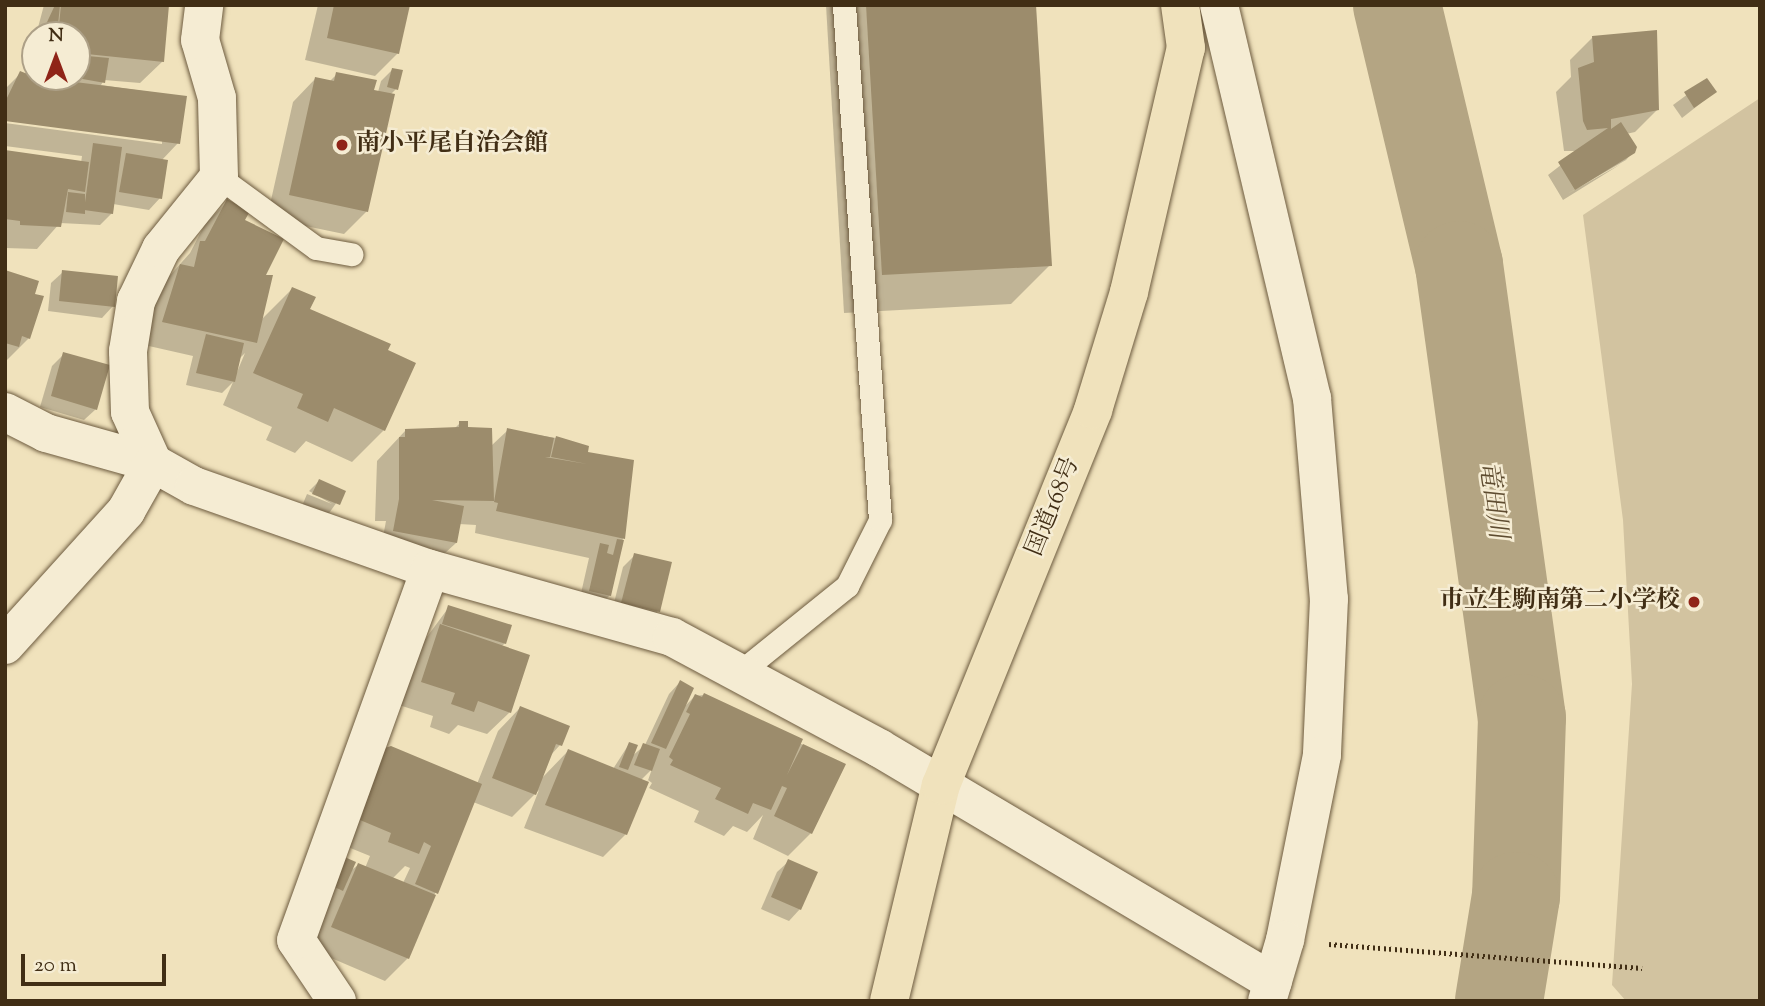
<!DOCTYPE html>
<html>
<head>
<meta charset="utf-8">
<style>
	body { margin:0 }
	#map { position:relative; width:1765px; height:1006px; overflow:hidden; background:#f0e2bc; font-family:"Sorts Mill Goudy","Noto Serif JP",serif }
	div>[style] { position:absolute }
	.green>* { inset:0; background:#d2c3a0 }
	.shadow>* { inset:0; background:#0003 }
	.river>* { height:88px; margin:-44px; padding:0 44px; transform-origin:44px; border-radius:44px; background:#b4a583 }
	.building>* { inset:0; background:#9c8c6c }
	.path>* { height:4.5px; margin-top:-2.25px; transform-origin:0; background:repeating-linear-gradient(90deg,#412e15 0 2px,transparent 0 5.5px) }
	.roads { filter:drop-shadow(0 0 2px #6d5b3f) drop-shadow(0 0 2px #6d5b3f) }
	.service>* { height:23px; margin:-11.5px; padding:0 11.5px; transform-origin:11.5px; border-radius:11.5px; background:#f5ecd3 }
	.minor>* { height:38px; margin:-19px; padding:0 19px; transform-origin:19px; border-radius:19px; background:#f5ecd3 }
	.trunk>* { height:38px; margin:-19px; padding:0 19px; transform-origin:19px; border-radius:19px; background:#f0e2bc }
	.dots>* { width:19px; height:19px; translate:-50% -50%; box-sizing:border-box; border:4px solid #f5ecd3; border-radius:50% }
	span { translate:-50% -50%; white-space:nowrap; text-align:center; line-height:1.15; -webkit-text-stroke:5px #f5ecd3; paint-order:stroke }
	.poi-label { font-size:24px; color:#412e15; font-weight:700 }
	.left { translate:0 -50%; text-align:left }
	.right { translate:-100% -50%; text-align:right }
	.street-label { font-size:24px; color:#412e15 }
	.water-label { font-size:26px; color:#5e4c30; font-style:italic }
	.frame { position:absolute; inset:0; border:7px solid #412e15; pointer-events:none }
	.north { position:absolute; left:21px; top:21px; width:70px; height:70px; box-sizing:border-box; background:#f5ecd3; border:2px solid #ada087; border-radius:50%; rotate:0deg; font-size:19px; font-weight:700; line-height:28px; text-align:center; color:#412e15 }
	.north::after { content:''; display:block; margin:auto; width:24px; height:32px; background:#8f2418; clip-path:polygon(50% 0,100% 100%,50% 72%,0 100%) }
	.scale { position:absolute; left:21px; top:954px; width:145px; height:32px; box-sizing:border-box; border:4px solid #412e15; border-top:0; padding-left:9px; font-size:21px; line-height:24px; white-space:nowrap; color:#412e15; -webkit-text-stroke:5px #f5ecd3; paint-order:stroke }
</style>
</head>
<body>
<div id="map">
	<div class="green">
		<i style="clip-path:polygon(1760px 98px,1760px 1001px,1626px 1001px,1612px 985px,1632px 684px,1623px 520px,1583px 215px)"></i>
	</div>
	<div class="shadow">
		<i style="clip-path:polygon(44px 5px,168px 5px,163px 61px,140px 83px,104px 80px,101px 85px,185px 97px,178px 143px,161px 161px,160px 198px,149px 210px,113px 204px,112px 213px,100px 225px,60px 223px,37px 249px,5px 248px,5px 152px,81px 163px,82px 156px,5px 146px,5px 123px,162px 144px,162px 140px,5px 119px,5px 89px,21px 73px,77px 77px,77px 35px,36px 35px)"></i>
		<i style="clip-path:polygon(318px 5px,409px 5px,398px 53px,375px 76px,305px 60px)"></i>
		<i style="clip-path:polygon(826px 5px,1034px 5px,1050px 265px,1011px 304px,844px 313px)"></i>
		<i style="clip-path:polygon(1593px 37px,1658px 109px,1635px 132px,1626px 134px,1633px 152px,1626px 160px,1567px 194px,1621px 164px,1563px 200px,1548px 175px,1579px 151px,1564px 151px,1556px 92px,1571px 77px,1570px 60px)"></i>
		<i style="clip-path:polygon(35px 38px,35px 55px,27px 54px)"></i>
		<i style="clip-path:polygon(392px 70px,396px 89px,390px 95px,367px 211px,344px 234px,267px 218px,293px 102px,315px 79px,329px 82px,337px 74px,378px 92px,381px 81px)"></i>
		<i style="clip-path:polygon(1707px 80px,1715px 92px,1682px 118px,1673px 105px)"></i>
		<i style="clip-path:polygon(evenodd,228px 201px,243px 220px,263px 276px,261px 320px,292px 289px,384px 430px,352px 462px,306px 441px,295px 453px,266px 440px,272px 427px,223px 405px,233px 382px,222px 393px,186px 385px,193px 356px,140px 344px,158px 289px,190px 253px,205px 224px,228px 201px,245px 353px,237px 372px,238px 360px,245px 353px)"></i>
		<i style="clip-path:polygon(5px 272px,33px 295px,29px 338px,6px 361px)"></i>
		<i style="clip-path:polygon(63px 272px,113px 306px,102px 318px,48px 311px,51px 283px)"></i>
		<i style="clip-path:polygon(64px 354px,96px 409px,84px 420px,40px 407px,52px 366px)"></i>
		<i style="clip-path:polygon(460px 423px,491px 446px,508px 430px,556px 438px,586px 458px,623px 538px,610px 595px,598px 607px,579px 602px,589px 558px,475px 533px,476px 525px,459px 524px,456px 543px,444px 554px,382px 542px,386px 521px,375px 521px,377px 461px,405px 431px,454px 429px)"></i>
		<i style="clip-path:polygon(319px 481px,344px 492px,327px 516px,302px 506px,307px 494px,332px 504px,309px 491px)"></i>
		<i style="clip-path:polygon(635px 555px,658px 611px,647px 623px,611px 615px,623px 567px)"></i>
		<i style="clip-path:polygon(449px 607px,505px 643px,501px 647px,510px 712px,487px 734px,458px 725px,449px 734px,430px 727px,433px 716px,399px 705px,418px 649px)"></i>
		<i style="clip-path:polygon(evenodd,680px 682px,683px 708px,695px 696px,704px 695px,843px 765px,811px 833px,788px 856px,753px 839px,763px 815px,747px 832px,733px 826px,724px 836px,694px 822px,699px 811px,649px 788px,652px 783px,648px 780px,626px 834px,603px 857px,524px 828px,539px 790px,512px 817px,473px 802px,408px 958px,385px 981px,310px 949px,318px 896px,358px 865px,365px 868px,370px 856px,338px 843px,363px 773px,477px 784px,498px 731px,520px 708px,560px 745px,550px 756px,541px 779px,568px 751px,613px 769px,629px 744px,631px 757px,645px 745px,669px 694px,680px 682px,652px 769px,647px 783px,641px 780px,652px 769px,680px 682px,405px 866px,410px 868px,403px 883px,392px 879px,405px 866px)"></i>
		<i style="clip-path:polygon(789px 861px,800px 909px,789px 921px,761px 909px,777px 872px)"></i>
	</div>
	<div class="river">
		<i style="left:1397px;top:5px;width:267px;rotate:76.6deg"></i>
		<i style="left:1459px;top:265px;width:457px;rotate:82.1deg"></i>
		<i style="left:1522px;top:718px;width:178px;rotate:91.9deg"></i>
		<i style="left:1516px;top:896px;width:106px;rotate:99.2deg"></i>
	</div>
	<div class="building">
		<i style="clip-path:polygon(55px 5px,60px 5px,57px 35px,41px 35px)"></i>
		<i style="clip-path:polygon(61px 5px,169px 5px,164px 62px,77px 53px,77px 35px,58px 35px)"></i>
		<i style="clip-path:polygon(334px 5px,410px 5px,399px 54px,327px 38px)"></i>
		<i style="clip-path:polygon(866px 5px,1036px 5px,1052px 266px,882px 275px)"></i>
		<i style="clip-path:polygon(1657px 30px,1659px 110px,1611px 119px,1611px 129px,1621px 122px,1637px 147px,1635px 153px,1575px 190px,1558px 162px,1608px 128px,1587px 130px,1583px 121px,1578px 68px,1594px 62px,1592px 36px)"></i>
		<i style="clip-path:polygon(77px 55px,109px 58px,105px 83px,77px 78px)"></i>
		<i style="clip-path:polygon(392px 68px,403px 70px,398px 90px,387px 87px)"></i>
		<i style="clip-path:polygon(20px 71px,35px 77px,187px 96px,180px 144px,5px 121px,5px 102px)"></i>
		<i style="clip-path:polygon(336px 72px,377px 80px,374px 90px,395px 94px,368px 212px,289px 195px,315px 77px,334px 81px)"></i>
		<i style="clip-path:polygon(1707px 78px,1717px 92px,1694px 108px,1684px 92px)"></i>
		<i style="clip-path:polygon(93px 143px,122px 147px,113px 214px,84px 210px)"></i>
		<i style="clip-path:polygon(5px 150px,89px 162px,85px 192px,68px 189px,61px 227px,20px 225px,20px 221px,5px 219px)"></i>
		<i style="clip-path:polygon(126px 153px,168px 160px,162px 199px,119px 192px)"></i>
		<i style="clip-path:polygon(68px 192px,85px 194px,85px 214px,66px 212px)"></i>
		<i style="clip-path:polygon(227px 199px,250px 211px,245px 220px,284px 239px,266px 275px,273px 275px,257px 343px,162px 322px,180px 264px,194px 267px,200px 241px,205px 241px)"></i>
		<i style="clip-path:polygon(5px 270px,39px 281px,35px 294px,44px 296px,30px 339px,22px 336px,19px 347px,5px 343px)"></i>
		<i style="clip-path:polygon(62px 270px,118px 276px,115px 307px,59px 301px)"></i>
		<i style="clip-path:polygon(292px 287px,316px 297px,310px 309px,391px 344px,388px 350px,416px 363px,385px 431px,334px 408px,328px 422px,297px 408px,303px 394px,253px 373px)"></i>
		<i style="clip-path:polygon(206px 334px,244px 343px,235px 382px,196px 373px)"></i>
		<i style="clip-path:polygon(63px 352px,110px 365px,97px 410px,51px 396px)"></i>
		<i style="clip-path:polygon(459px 421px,468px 421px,468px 427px,492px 428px,494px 501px,432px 500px,464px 506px,457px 543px,393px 531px,399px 499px,399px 437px,405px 437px,405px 429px,459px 427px)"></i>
		<i style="clip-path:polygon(507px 428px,554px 438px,550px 457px,545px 457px,587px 464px,551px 457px,556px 436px,589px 446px,588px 452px,634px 460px,625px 539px,496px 511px,498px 503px,494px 502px)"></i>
		<i style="clip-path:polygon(319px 479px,346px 491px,340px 505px,312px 494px)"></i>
		<i style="clip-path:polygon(617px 539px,624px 540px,611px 596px,589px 591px,600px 543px,609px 545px,607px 553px,613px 555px)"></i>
		<i style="clip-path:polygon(634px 553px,672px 562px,660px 612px,621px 603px)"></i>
		<i style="clip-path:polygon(448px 605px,512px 625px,506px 644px,442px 624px)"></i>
		<i style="clip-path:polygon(440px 624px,530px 655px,511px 713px,478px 701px,474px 712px,451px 704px,455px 693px,421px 682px)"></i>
		<i style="clip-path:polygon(680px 680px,694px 688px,666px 749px,651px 743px)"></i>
		<i style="clip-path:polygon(704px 693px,803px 739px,787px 775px,803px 744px,846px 764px,812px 834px,774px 816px,787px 788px,782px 786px,771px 810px,753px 803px,748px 814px,715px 799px,721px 788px,670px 765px,673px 760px,669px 757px,690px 714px,686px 712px,695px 694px,702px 697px)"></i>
		<i style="clip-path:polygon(520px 706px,570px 726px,562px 746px,556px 744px,536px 795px,492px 778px)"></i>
		<i style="clip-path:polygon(629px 742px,638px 745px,628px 770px,619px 767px)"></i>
		<i style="clip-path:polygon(643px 743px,660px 749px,652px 771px,634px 765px)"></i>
		<i style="clip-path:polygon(391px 746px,482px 784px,438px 894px,415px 884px,431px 846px,424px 842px,419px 854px,388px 842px,391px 833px,360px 820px,363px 812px,358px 811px,385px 748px)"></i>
		<i style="clip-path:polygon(568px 749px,649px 782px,627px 835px,545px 805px)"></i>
		<i style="clip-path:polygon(340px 855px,356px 862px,343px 891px,328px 884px)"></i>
		<i style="clip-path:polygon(788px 859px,818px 872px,801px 910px,771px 897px)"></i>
		<i style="clip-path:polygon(358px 863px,436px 895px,409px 959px,331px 927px)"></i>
	</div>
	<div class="path">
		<i style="left:1329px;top:944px;width:314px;rotate:4.4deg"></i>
	</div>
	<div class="roads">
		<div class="service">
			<i style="left:219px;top:177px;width:120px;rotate:36.2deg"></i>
			<i style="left:316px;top:248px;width:36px;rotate:10deg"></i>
			<i style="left:739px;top:673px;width:139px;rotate:-38.9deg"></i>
			<i style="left:847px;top:586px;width:74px;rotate:-63.4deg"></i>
			<i style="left:880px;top:520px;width:516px;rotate:-94deg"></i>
		</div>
		<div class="minor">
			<i style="left:1219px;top:5px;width:404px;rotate:76.7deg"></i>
			<i style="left:1312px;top:398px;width:202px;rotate:85.2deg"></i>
			<i style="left:1329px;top:599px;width:156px;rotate:92.6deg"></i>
			<i style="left:1322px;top:755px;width:189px;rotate:101.3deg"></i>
			<i style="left:1285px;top:940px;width:64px;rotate:106.4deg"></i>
			<i style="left:5px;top:412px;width:46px;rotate:27.1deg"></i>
			<i style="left:46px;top:433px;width:111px;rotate:15.7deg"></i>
			<i style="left:153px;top:463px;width:47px;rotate:29.3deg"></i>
			<i style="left:194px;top:486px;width:250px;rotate:19.4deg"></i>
			<i style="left:430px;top:569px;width:251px;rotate:15.7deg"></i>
			<i style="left:672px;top:637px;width:235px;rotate:28.2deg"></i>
			<i style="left:879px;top:748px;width:458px;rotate:30.7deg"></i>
			<i style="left:153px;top:463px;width:56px;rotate:-114.3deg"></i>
			<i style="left:130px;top:412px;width:61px;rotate:-91.9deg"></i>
			<i style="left:128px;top:351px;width:51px;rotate:-80.9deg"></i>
			<i style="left:136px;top:301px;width:58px;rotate:-64.3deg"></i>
			<i style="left:161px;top:249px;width:92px;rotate:-51.1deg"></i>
			<i style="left:219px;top:177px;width:79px;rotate:-91.5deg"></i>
			<i style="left:217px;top:98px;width:60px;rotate:-106.3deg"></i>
			<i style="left:200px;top:40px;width:35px;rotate:-83deg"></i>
			<i style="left:5px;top:645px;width:181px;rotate:-47.9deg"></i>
			<i style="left:126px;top:511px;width:55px;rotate:-60.6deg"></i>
			<i style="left:337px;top:1001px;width:73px;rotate:-123.9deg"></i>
			<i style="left:296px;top:940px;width:394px;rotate:-70.1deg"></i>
		</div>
		<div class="trunk">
			<i style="left:889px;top:1001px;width:222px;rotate:-76.5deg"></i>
			<i style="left:941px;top:785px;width:405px;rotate:-67.9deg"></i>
			<i style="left:1093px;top:410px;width:123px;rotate:-73deg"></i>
			<i style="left:1129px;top:292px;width:251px;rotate:-76.9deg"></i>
			<i style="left:1186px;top:48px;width:43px;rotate:-97.9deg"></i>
		</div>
	</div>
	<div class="dots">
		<i style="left:342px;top:145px;background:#8f2418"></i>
		<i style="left:1694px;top:602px;background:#8f2418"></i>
	</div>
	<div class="poi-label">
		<span class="left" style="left:356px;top:145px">南小平尾自治会館</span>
		<span class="right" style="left:1680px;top:602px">市立生駒南第二小学校</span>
	</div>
	<div class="street-label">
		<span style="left:1054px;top:507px;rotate:-68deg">国道168号</span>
	</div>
	<div class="water-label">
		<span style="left:1492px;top:500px;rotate:82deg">竜田川</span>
	</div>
	<div class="frame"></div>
	<div class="north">N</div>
	<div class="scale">20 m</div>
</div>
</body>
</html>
